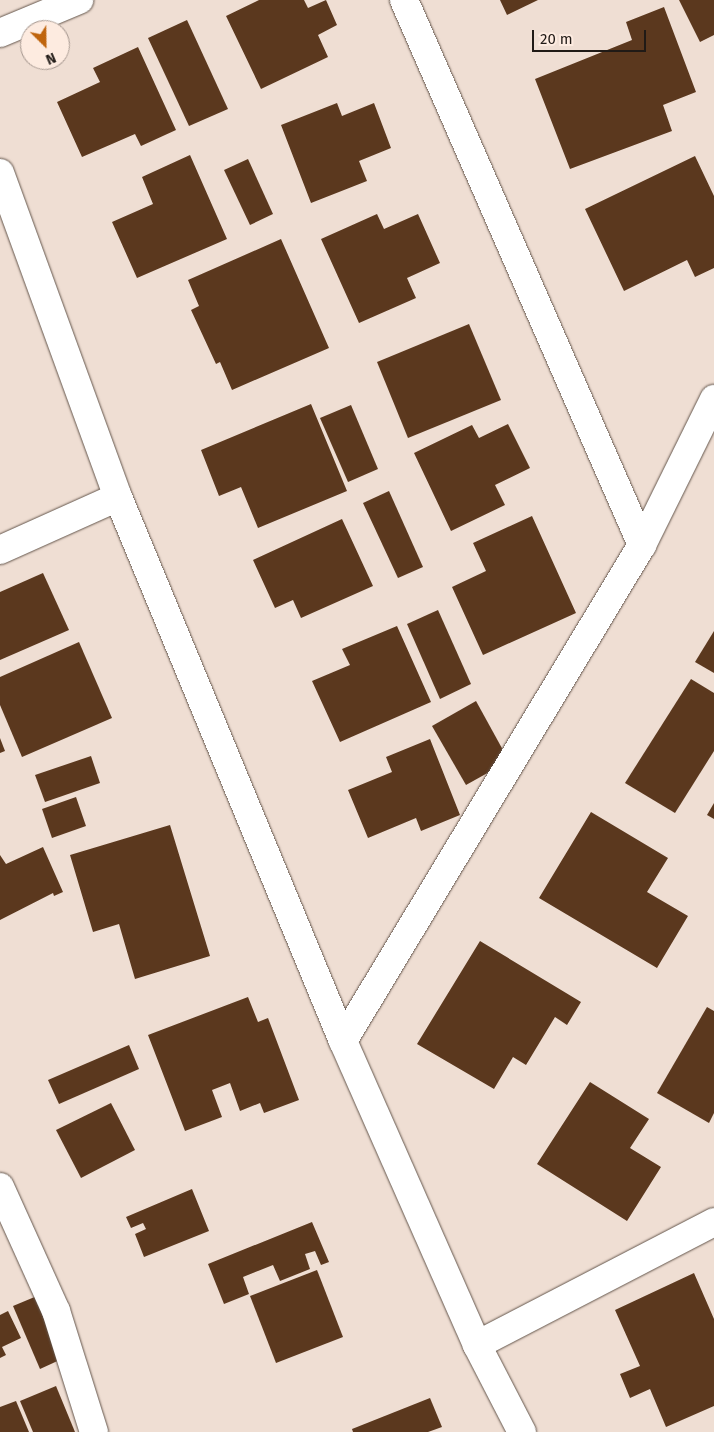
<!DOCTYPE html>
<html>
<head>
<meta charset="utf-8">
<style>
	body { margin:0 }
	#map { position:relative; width:714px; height:1432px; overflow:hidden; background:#efded3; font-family:"Fira Sans",sans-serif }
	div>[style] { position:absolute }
	.building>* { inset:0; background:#5b381e }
	.roads { filter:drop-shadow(0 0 1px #64564c) drop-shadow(0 0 1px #64564c) }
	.street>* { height:28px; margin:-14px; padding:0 14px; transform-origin:14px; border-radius:14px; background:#fff }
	span { translate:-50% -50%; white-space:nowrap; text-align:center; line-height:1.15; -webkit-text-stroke:5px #fdebe0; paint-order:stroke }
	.north { position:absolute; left:20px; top:20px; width:50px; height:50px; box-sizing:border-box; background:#fdebe0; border:1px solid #a5978f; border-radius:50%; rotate:157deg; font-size:14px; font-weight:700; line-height:20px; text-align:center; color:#201a16 }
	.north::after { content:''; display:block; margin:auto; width:18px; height:22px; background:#bf640d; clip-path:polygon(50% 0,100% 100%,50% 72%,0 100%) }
	.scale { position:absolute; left:532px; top:30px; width:114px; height:22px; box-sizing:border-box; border:2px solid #201a16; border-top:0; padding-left:6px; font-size:15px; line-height:18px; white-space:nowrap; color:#201a16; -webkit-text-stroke:4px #fdebe0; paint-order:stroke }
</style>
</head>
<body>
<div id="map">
	<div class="building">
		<i style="clip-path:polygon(259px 0,304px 0,308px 8px,326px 0,337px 25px,318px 35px,328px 57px,261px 89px,226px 16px)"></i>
		<i style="clip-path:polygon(500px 0,538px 0,507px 15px)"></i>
		<i style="clip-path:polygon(679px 0,714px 0,714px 35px,700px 42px)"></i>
		<i style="clip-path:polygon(664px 7px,696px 92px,663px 105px,672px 131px,570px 169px,535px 79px,632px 40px,626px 22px)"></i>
		<i style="clip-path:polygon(187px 20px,228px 109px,189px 126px,148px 38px)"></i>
		<i style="clip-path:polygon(138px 47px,176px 130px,141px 146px,135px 134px,82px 157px,57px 102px,100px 82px,93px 68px)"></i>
		<i style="clip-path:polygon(337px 103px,342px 116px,374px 103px,391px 148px,359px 161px,367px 181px,311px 203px,281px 125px)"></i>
		<i style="clip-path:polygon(190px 155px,227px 239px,137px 278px,112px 222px,153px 204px,142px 177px)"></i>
		<i style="clip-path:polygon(695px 156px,714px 196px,714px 268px,695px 277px,687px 260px,624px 291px,585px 209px)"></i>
		<i style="clip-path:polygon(248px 159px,273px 214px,250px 225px,224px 170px)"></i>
		<i style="clip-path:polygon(377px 214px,384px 229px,418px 214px,440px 263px,407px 278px,416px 298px,359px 323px,321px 239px)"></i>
		<i style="clip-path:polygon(281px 239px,329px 348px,232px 390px,220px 362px,216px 364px,191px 310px,199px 306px,188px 280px)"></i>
		<i style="clip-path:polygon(469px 324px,501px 400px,408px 438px,377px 362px)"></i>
		<i style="clip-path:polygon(311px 404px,347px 491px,258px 528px,241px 487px,219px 496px,201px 450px)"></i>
		<i style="clip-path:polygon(351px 405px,378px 469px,348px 482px,320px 418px)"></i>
		<i style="clip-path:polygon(508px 424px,530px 468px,495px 485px,505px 505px,451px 531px,414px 453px,472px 425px,479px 438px)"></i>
		<i style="clip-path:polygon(389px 491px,423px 567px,398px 578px,363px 503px)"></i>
		<i style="clip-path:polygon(532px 516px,576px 613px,483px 655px,452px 587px,486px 571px,473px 543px)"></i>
		<i style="clip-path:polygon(342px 519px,373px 586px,301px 618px,293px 600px,275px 608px,253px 560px)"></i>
		<i style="clip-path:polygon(43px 573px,69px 630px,0 660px,0 592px)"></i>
		<i style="clip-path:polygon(438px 610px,471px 684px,440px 699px,407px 624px)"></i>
		<i style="clip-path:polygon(397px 626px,431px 702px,340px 742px,312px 681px,350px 665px,342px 649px)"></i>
		<i style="clip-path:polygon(714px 631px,714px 673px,695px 662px)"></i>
		<i style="clip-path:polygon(79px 642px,112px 718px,22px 757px,0 705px,0 677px)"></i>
		<i style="clip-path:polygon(691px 679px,714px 693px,714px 751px,675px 813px,625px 783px)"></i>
		<i style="clip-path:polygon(476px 701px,509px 761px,466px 785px,432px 726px)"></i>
		<i style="clip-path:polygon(0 738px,5px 751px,0 753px)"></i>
		<i style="clip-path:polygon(430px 739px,460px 815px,421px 831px,416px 818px,368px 838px,348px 790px,392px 772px,386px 757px)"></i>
		<i style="clip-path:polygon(91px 756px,100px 783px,45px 802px,35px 775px)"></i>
		<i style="clip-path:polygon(76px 797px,86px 826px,52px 838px,42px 809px)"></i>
		<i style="clip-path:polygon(714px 803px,714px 819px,707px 815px)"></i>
		<i style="clip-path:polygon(591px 812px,668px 858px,647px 892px,688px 916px,657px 968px,539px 898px)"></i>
		<i style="clip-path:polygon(170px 825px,210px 956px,135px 979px,119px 924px,93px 932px,70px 855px)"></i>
		<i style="clip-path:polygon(43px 847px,63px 892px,54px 896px,53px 893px,0 920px,0 855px,6px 864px)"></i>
		<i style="clip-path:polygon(480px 941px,581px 1002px,567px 1025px,555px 1017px,526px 1065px,513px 1057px,494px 1089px,417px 1044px)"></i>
		<i style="clip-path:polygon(248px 997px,258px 1022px,268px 1018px,299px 1100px,264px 1113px,260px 1103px,240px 1111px,230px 1083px,212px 1090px,222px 1117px,185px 1131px,148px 1035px)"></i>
		<i style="clip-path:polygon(707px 1007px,714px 1011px,714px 1113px,709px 1123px,657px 1093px)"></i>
		<i style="clip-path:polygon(129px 1045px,139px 1069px,59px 1104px,48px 1080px)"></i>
		<i style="clip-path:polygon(590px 1082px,649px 1119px,630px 1148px,661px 1167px,627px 1221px,537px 1164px)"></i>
		<i style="clip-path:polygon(111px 1103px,135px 1150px,81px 1178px,56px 1130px)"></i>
		<i style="clip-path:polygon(192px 1189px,209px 1231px,144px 1257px,135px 1234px,146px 1229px,143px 1223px,131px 1228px,126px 1217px)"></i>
		<i style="clip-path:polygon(312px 1222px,329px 1262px,321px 1265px,315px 1251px,305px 1254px,310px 1269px,280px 1281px,273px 1265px,243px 1277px,249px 1294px,224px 1304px,208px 1264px)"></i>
		<i style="clip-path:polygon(317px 1270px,343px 1337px,276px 1363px,250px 1296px)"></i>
		<i style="clip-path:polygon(694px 1273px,714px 1319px,714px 1406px,666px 1427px,650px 1389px,630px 1398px,620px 1374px,640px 1366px,615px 1310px)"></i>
		<i style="clip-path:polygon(37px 1296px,64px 1358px,40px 1369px,13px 1306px)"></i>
		<i style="clip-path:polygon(8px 1311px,21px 1338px,2px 1347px,6px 1355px,0 1358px,0 1315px)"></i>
		<i style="clip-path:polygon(56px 1386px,75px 1432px,33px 1432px,20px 1401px)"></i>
		<i style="clip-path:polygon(430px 1398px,442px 1427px,428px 1432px,353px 1432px,352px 1429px)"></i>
		<i style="clip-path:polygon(16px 1401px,29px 1432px,0 1432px,0 1407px)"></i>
	</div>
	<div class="roads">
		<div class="street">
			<i style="left:404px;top:0;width:595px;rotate:66.41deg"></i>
			<i style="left:0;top:33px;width:86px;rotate:-22.7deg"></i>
			<i style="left:0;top:173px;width:345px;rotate:70deg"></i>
			<i style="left:118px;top:497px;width:589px;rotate:67.53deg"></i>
			<i style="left:343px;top:1041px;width:332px;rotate:66.2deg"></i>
			<i style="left:477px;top:1345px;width:98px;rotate:62.7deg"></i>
			<i style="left:0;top:550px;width:129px;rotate:-24.2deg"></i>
			<i style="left:343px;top:1041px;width:579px;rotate:-58.92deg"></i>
			<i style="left:642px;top:545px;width:163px;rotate:-63.7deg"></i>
			<i style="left:0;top:1187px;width:136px;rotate:65.7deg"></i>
			<i style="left:56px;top:1311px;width:127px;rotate:72.6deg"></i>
			<i style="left:477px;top:1345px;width:267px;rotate:-27.4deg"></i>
		</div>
	</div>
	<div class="north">N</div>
	<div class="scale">20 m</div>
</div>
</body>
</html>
